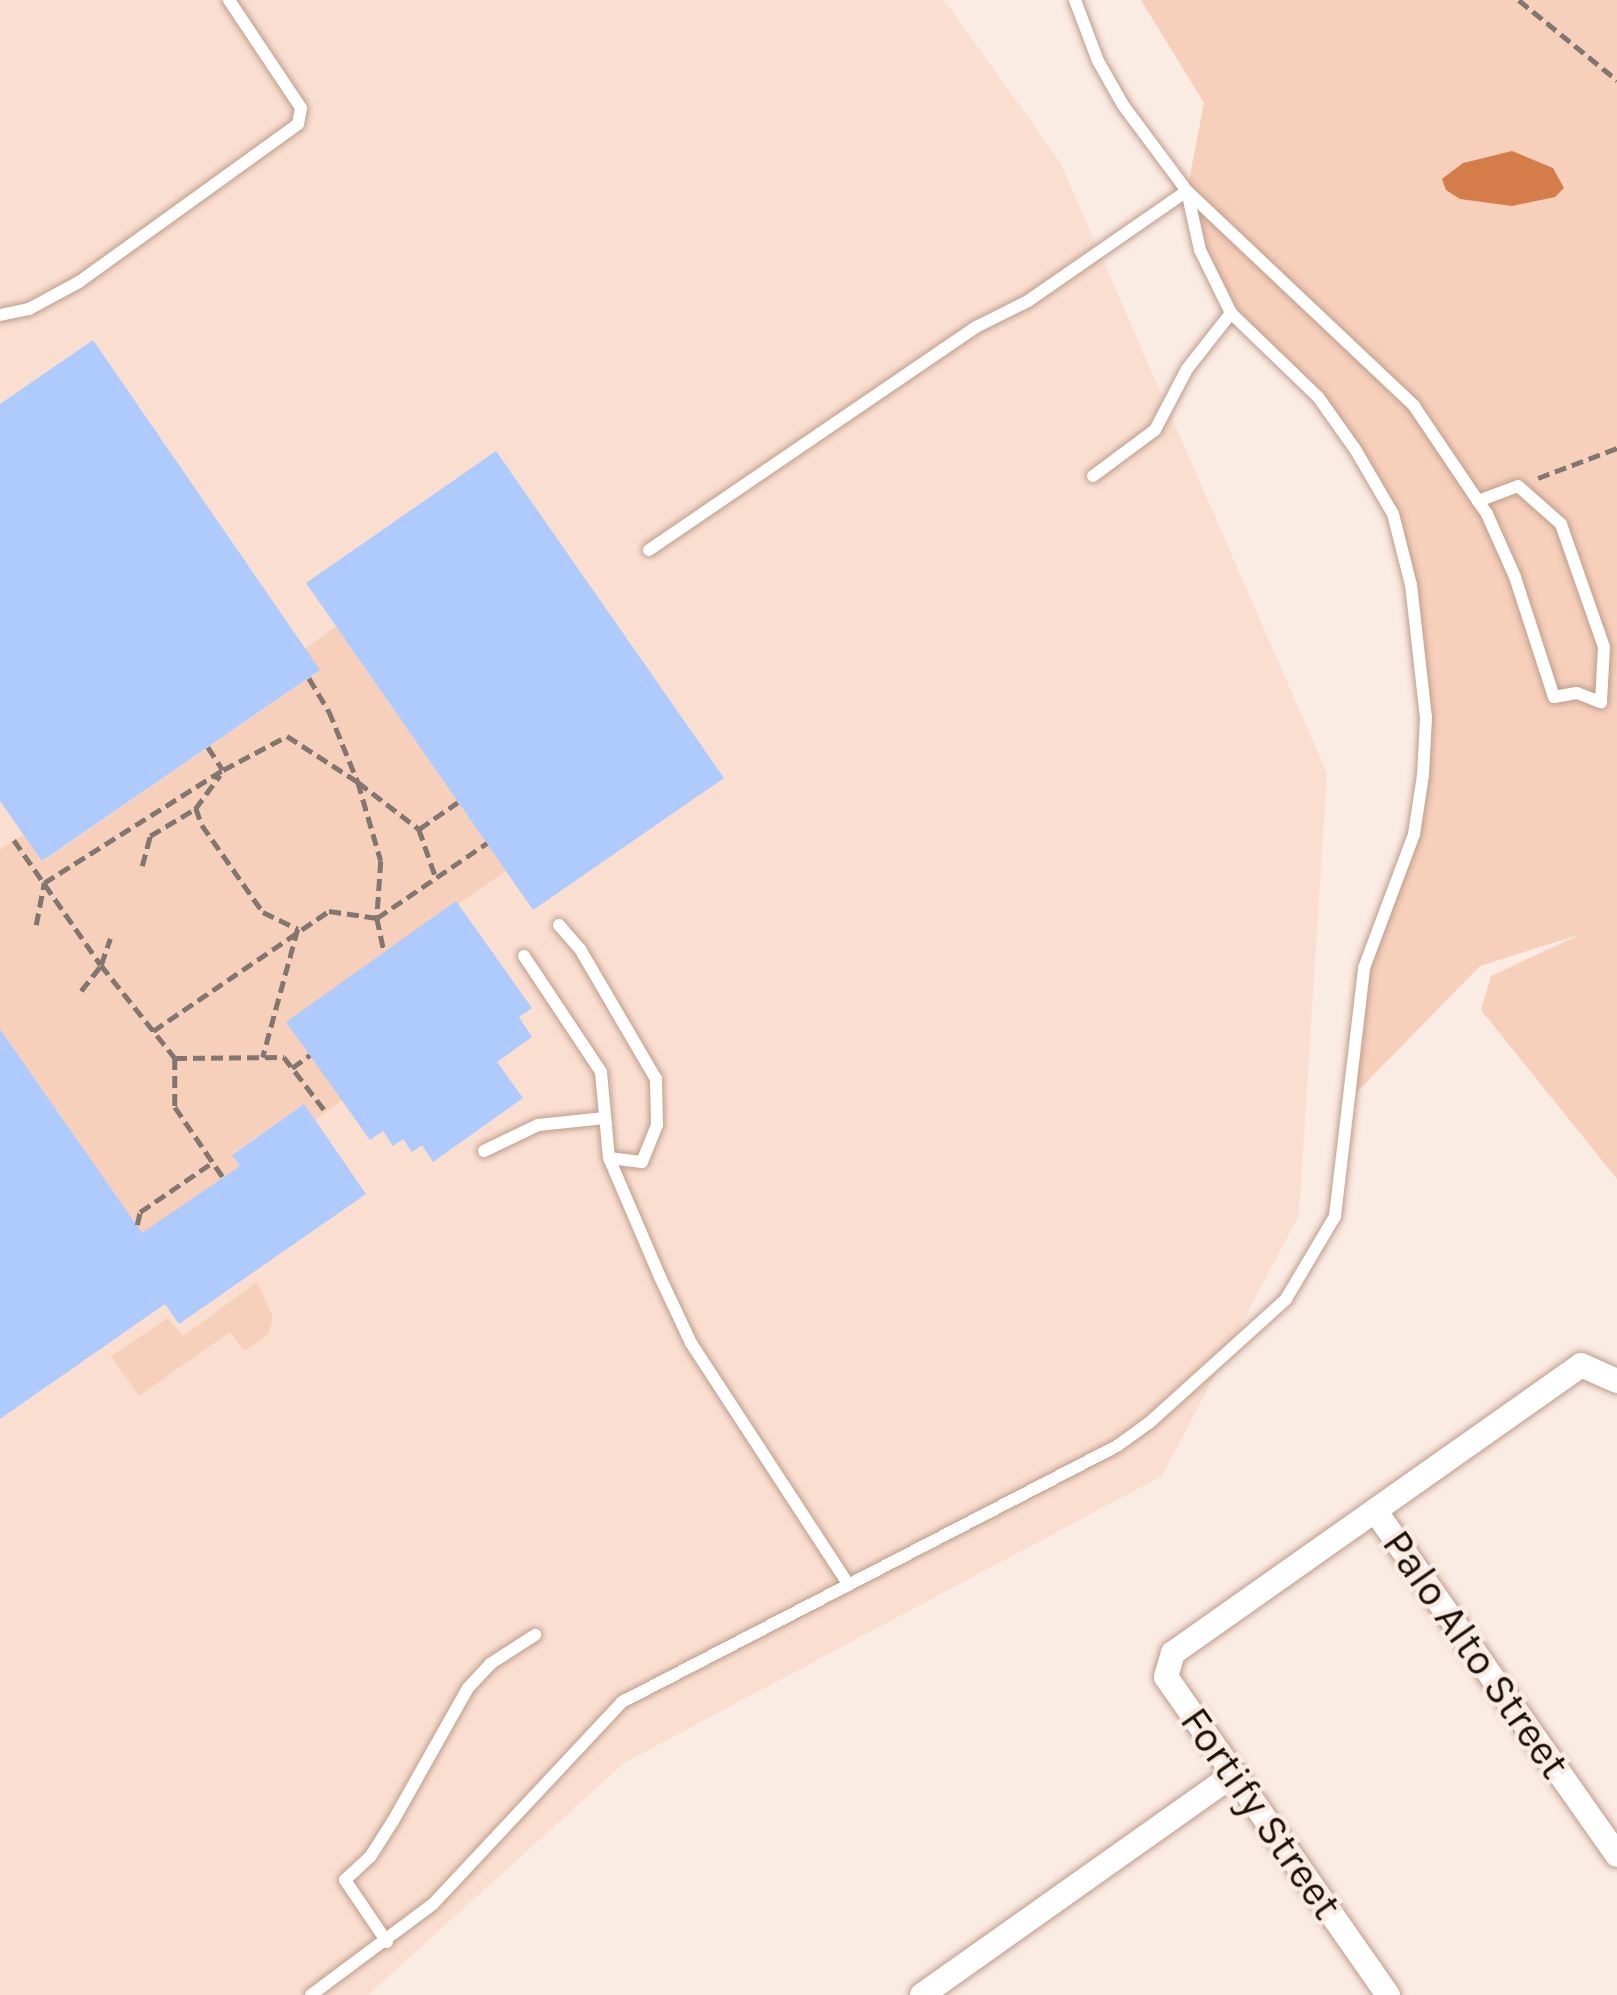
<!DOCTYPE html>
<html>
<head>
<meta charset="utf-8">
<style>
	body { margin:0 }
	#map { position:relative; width:1617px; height:1995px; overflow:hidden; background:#faebe3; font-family:Karla,sans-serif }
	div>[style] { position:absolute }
	.built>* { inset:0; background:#fadfd1 }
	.green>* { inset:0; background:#f7d0bc }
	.water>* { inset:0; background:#d57d4a }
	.building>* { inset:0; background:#afcbfd }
	.path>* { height:4.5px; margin-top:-2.25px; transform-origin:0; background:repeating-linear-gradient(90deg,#83766f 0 12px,transparent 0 18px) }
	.roads { filter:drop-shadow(0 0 3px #c09d8b) drop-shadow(0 0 3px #c09d8b) }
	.service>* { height:12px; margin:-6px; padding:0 6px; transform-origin:6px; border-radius:6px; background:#fff }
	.minor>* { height:24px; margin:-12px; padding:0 12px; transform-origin:12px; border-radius:12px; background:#fff }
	span { translate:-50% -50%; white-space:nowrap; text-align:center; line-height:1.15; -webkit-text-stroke:9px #faebe3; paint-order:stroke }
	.street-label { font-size:42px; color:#1d110a }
</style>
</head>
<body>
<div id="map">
	<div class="built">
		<i style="clip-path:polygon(0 0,944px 0,1060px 162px,1327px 773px,1299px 1215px,1162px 1476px,624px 1763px,368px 1995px,0 1995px)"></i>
	</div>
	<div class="green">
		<i style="clip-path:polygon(1141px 0,1617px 0,1617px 1179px,1481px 1010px,1491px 976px,1581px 934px,1480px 966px,1351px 1098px,1364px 968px,1396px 882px,1423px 775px,1419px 645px,1393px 514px,1318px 397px,1231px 313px,1200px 250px,1187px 191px,1204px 103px)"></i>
		<i style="clip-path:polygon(336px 626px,506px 871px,287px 1021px,342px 1100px,315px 1120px,303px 1105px,232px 1154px,240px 1166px,142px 1234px,0 1029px,0 850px,23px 834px,43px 861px,319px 671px,305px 649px)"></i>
		<i style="clip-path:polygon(257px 1282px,273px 1317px,268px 1335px,244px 1351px,230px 1332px,139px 1396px,111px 1356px,168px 1318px,183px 1336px)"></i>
	</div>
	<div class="water">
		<i style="clip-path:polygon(1512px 151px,1553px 168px,1564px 188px,1555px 197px,1512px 206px,1460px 199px,1446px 190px,1442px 179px,1463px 163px)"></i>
	</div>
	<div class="building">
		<i style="clip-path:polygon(93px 340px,320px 670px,42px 861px,0 801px,0 404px)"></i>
		<i style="clip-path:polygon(496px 451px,724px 778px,533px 910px,306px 583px)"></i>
		<i style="clip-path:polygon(456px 901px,532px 1008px,519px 1017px,532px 1037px,497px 1062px,523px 1098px,433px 1162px,422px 1145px,412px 1152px,403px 1139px,393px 1146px,383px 1131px,370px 1140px,286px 1022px)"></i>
		<i style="clip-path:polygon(0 1029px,142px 1233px,240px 1166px,232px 1155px,304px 1104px,366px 1194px,179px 1324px,165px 1304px,0 1419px)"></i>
	</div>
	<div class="path">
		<i style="left:1519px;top:0;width:127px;rotate:39.2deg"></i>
		<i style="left:1538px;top:478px;width:85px;rotate:-20.8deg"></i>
		<i style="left:309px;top:678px;width:39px;rotate:59deg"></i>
		<i style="left:329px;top:711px;width:77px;rotate:67.8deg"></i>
		<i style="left:358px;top:782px;width:77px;rotate:37.6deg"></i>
		<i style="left:419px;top:829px;width:47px;rotate:-34.7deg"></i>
		<i style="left:208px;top:747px;width:27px;rotate:57deg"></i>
		<i style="left:223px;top:770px;width:72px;rotate:-28deg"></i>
		<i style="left:287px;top:736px;width:85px;rotate:32.9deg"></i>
		<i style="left:358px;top:782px;width:82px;rotate:73.8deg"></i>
		<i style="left:381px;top:861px;width:57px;rotate:94deg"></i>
		<i style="left:196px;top:808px;width:18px;rotate:71deg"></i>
		<i style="left:202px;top:825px;width:106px;rotate:55deg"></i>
		<i style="left:263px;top:912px;width:39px;rotate:26deg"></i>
		<i style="left:298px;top:929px;width:133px;rotate:105.3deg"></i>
		<i style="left:419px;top:829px;width:49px;rotate:70.8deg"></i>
		<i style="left:14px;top:840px;width:152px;rotate:55.2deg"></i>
		<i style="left:101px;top:965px;width:28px;rotate:-71deg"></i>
		<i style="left:142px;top:866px;width:31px;rotate:-75deg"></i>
		<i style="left:150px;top:836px;width:52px;rotate:-31deg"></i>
		<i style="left:195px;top:809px;width:42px;rotate:-53.7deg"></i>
		<i style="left:377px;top:918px;width:133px;rotate:-34.3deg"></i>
		<i style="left:36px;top:925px;width:43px;rotate:-79.2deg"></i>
		<i style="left:44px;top:883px;width:212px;rotate:-32.3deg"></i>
		<i style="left:81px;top:991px;width:33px;rotate:-52deg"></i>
		<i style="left:101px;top:965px;width:119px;rotate:51.5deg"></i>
		<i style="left:175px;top:1058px;width:49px;rotate:90deg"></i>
		<i style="left:175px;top:1107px;width:85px;rotate:55.6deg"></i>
		<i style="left:153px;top:1031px;width:213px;rotate:-34.3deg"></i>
		<i style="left:329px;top:911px;width:49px;rotate:8.3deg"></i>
		<i style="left:377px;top:918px;width:34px;rotate:78deg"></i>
		<i style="left:175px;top:1058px;width:109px;rotate:-0.5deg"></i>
		<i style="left:284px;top:1057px;width:69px;rotate:52.6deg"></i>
		<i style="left:292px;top:1068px;width:22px;rotate:-36deg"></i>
		<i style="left:137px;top:1225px;width:13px;rotate:-77deg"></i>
		<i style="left:140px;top:1212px;width:88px;rotate:-34.4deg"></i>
	</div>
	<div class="roads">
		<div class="service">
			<i style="left:0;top:315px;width:30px;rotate:-12deg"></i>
			<i style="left:29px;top:309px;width:57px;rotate:-28.4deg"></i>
			<i style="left:79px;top:282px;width:270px;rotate:-35.8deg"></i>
			<i style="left:298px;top:124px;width:16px;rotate:-79deg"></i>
			<i style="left:301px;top:108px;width:130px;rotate:-123.7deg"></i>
			<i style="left:1093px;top:476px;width:77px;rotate:-36.6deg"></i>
			<i style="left:1155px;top:430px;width:69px;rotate:-62.3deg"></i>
			<i style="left:1187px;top:369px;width:71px;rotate:-51.8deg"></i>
			<i style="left:649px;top:550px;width:396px;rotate:-34.3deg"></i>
			<i style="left:976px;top:327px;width:58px;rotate:-26.6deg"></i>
			<i style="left:1028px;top:301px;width:193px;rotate:-34.7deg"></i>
			<i style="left:1187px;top:191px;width:313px;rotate:43.4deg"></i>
			<i style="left:1414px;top:406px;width:115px;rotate:56deg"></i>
			<i style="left:1478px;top:501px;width:16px;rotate:55deg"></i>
			<i style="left:1487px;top:514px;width:69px;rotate:66deg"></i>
			<i style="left:1515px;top:577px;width:126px;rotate:72deg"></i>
			<i style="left:1554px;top:697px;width:23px;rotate:-10deg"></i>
			<i style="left:1577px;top:693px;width:26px;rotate:21deg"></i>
			<i style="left:1601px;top:702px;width:55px;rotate:-86.9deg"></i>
			<i style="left:1604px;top:647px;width:130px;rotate:-109.3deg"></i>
			<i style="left:1561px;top:524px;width:57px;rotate:-138.5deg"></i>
			<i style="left:1518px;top:486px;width:43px;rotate:159.4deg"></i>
			<i style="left:559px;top:925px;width:32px;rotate:49deg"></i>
			<i style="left:580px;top:949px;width:151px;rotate:59.7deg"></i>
			<i style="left:656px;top:1079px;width:46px;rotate:88.8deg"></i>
			<i style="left:657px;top:1125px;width:40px;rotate:112deg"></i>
			<i style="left:642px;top:1162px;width:33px;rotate:-173deg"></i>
			<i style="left:609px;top:1158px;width:129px;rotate:66.8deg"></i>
			<i style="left:660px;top:1277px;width:73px;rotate:64.8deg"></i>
			<i style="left:691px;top:1343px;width:288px;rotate:56.9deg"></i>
			<i style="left:524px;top:956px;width:139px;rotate:56.4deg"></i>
			<i style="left:601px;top:1072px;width:86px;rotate:84.7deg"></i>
			<i style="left:484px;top:1151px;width:60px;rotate:-25.7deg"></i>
			<i style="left:538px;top:1125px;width:67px;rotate:-6deg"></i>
			<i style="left:387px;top:1942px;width:75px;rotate:-124.1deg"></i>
			<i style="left:345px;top:1880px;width:34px;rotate:-43deg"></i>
			<i style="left:370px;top:1857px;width:43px;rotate:-57.4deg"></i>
			<i style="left:393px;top:1821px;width:153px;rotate:-60.6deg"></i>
			<i style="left:468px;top:1688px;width:33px;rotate:-47deg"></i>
			<i style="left:490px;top:1664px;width:54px;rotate:-32.8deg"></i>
			<i style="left:311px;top:1995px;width:152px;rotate:-36.7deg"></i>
			<i style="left:433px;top:1904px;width:277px;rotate:-46.9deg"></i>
			<i style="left:622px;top:1702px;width:557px;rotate:-27.35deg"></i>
			<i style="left:1117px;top:1446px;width:39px;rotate:-36deg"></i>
			<i style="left:1149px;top:1423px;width:185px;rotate:-42.1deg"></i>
			<i style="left:1286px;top:1299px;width:96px;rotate:-59.4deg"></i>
			<i style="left:1335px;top:1216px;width:250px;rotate:-83.3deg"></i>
			<i style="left:1364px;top:968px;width:143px;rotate:-69.5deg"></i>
			<i style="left:1414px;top:834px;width:60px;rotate:-81.3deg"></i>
			<i style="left:1423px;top:775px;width:57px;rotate:-87deg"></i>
			<i style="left:1426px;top:718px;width:134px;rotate:-96.4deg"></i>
			<i style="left:1411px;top:585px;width:73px;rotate:-104.2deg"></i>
			<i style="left:1393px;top:514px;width:75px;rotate:-120.3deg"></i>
			<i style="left:1355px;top:449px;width:64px;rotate:-125.4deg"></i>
			<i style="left:1318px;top:397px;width:121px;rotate:-136deg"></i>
			<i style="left:1231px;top:313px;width:70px;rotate:-116.2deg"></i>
			<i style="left:1200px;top:250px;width:60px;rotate:-102.4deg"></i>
			<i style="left:1187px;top:191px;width:107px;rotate:-126.7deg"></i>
			<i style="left:1123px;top:105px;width:51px;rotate:-119.6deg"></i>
			<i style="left:1098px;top:61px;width:65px;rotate:-110.7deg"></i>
		</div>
		<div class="minor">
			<i style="left:1376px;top:1512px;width:419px;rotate:54.9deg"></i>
			<i style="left:922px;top:1995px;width:382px;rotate:-35.3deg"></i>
			<i style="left:1388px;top:1995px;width:388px;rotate:-124.9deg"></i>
			<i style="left:1166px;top:1677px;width:25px;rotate:-74deg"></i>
			<i style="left:1173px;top:1653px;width:499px;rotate:-35.2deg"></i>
			<i style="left:1581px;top:1365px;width:39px;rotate:24deg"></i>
		</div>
	</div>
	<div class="street-label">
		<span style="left:1476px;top:1654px;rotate:55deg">Palo Alto Street</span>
		<span style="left:1261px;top:1813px;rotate:55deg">Fortify Street</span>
	</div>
</div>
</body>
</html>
